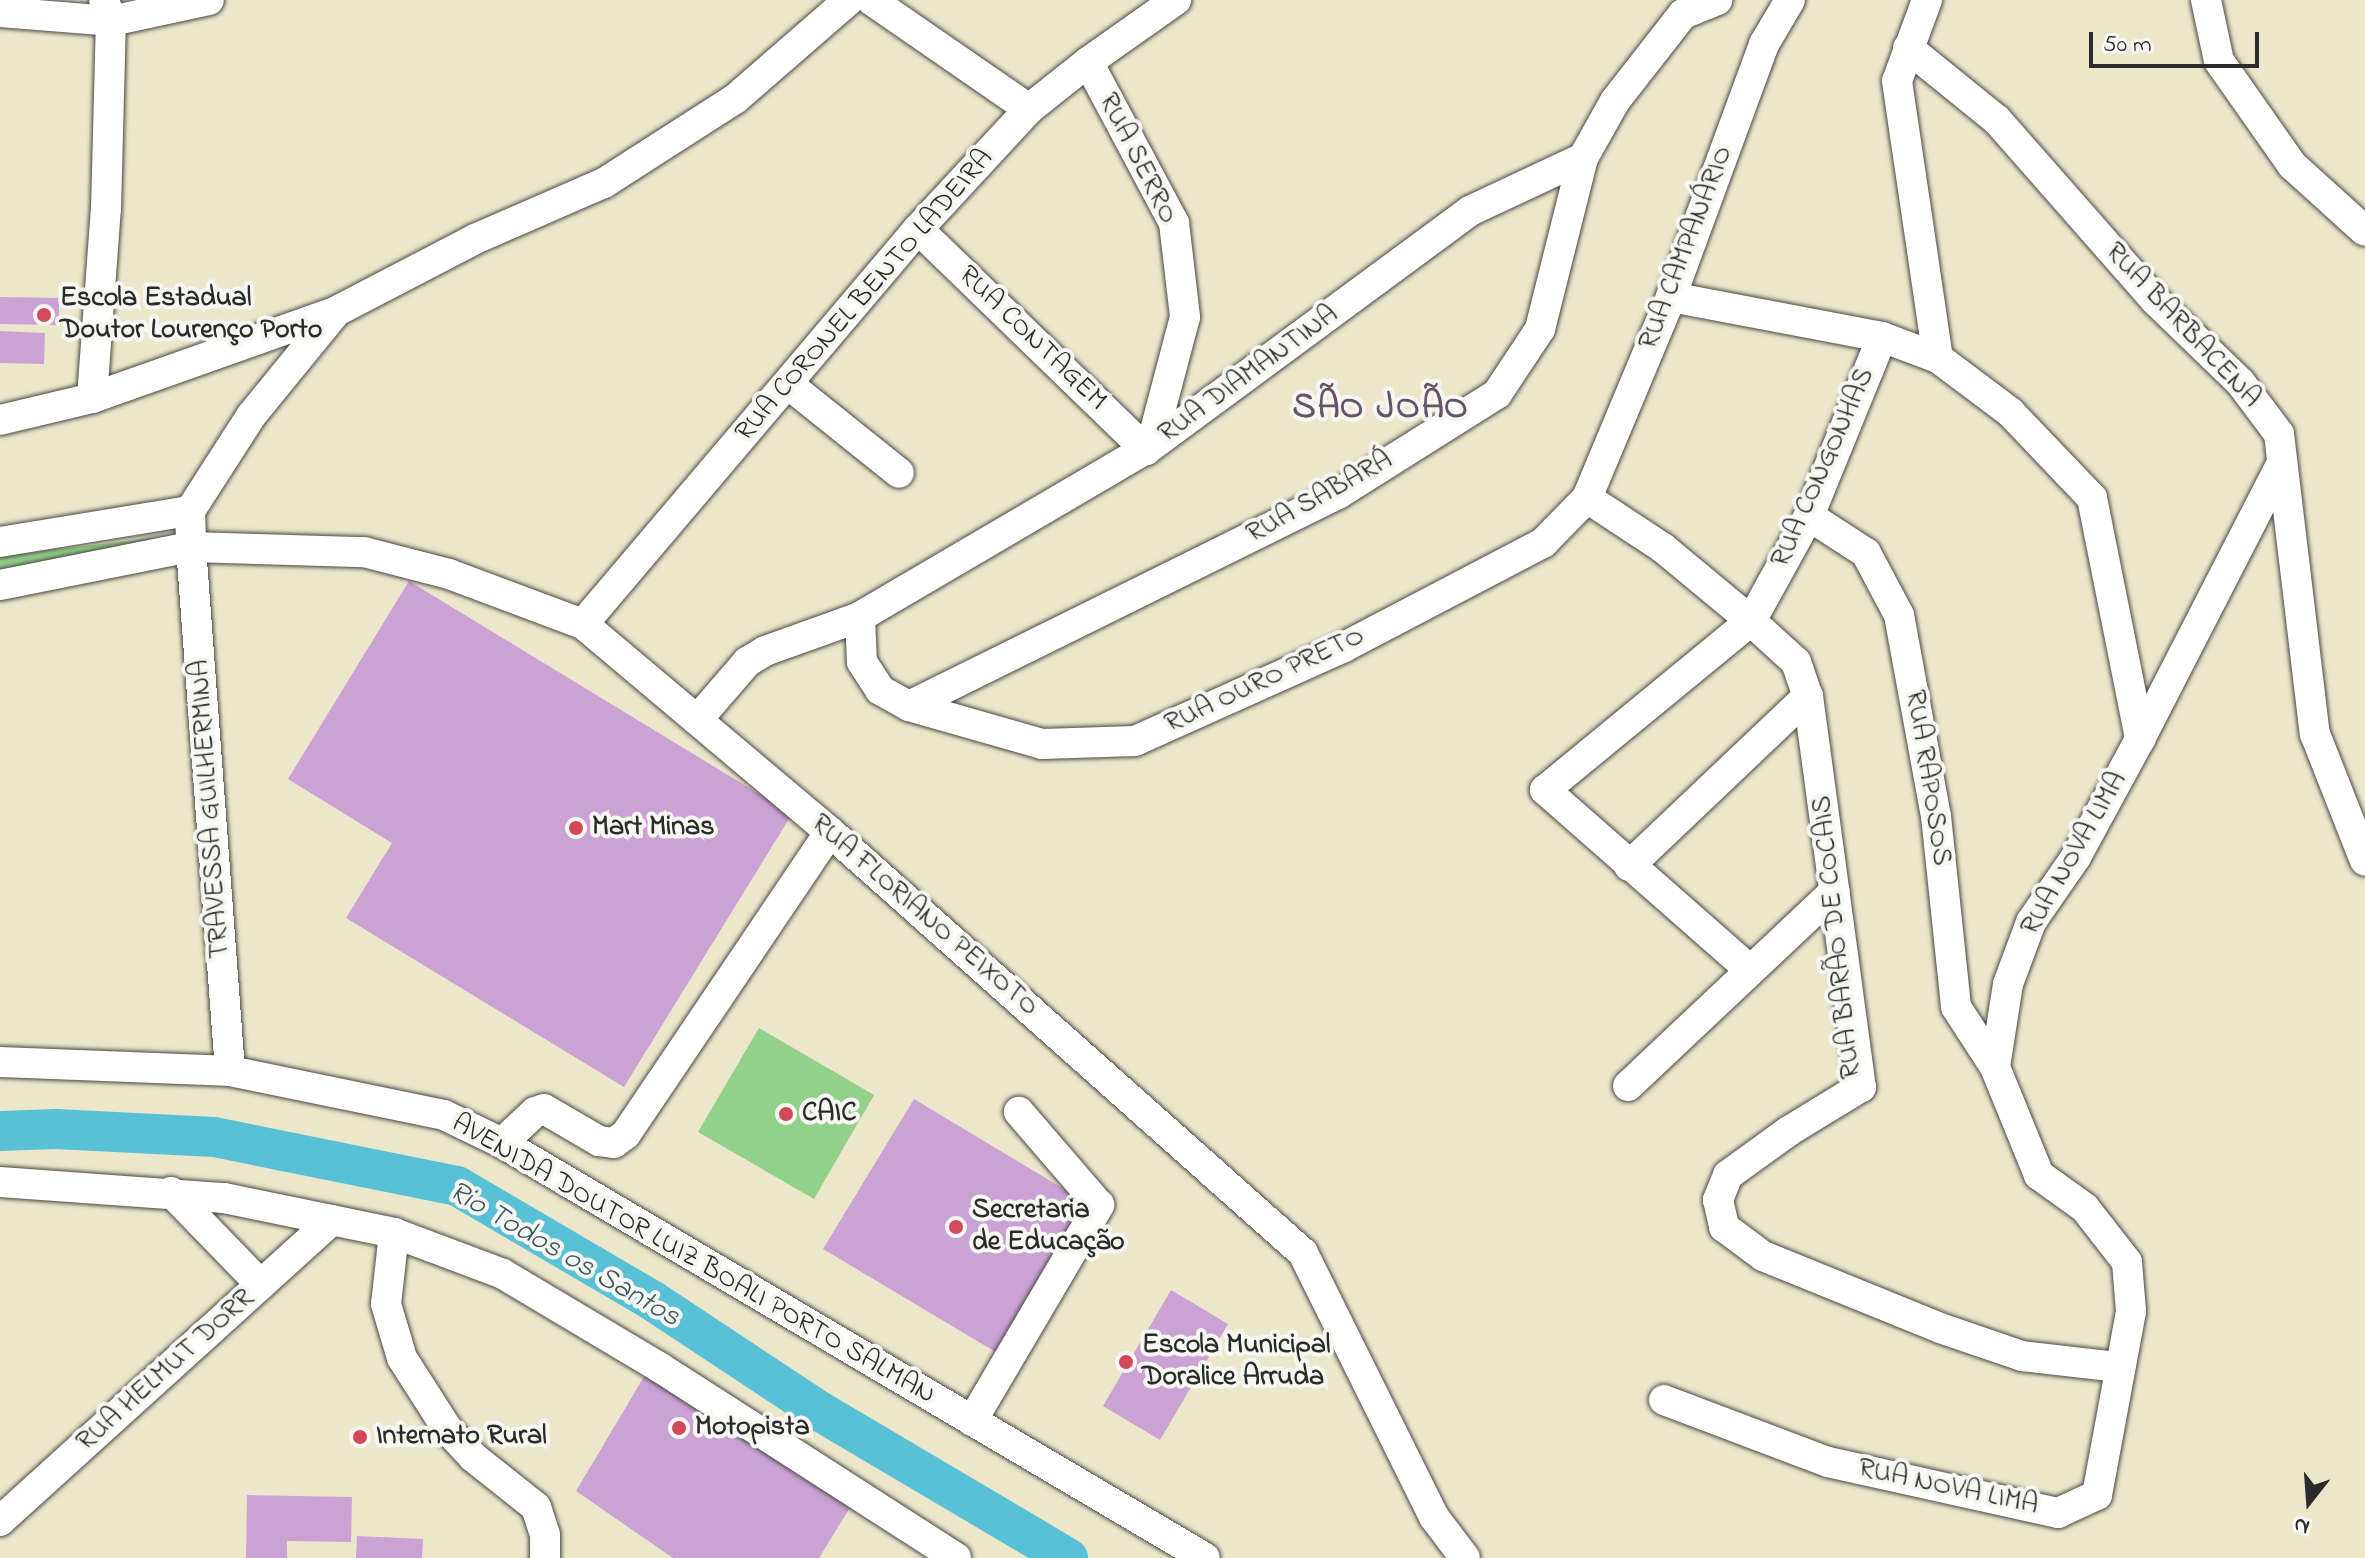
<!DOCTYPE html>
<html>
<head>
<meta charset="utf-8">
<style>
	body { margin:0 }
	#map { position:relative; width:2365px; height:1558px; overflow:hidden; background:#ece6ca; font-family:"Indie Flower",sans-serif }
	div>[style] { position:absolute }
	.green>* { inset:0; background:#91d189 }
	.river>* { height:40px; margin:-20px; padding:0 20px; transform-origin:20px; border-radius:20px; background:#59c1d5 }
	.building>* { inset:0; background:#caa2d4 }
	.roads { filter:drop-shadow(0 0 2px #484743) drop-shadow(0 0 2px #484743) }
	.minor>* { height:30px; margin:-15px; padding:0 15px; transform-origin:15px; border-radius:15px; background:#fff }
	.dots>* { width:22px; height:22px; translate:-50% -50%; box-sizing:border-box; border:4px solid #f6f6f2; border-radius:50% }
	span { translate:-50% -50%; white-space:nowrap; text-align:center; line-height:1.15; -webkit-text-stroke:8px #f6f6f2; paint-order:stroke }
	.street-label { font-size:28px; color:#2b2b2b }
	.poi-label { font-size:28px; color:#2b2b2b; font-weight:700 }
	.left { translate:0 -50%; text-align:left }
	.water-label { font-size:30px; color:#39585e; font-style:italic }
	.district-label { font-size:36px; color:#635566; font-weight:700; letter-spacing:2px }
	.north { position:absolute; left:2269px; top:1462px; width:80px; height:80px; -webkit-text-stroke:6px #f6f6f2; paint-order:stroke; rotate:197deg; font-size:22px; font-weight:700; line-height:32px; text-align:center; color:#2b2b2b }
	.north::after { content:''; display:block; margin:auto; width:28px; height:36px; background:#2b2b2b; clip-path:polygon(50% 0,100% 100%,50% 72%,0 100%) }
	.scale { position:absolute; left:2089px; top:32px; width:170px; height:36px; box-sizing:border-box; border:4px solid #2b2b2b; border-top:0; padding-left:10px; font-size:24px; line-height:28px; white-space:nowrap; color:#2b2b2b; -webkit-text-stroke:6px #f6f6f2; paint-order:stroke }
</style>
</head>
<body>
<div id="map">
	<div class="green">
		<i style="clip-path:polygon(152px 538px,175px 546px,0 574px,0 556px)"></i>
		<i style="clip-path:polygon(759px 1028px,874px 1095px,814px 1199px,698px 1132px)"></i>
	</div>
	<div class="river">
		<i style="left:0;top:1131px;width:56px;rotate:-2deg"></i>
		<i style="left:56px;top:1129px;width:158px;rotate:2.9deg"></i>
		<i style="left:214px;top:1137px;width:248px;rotate:11.4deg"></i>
		<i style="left:457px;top:1186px;width:227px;rotate:30.4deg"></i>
		<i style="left:653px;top:1301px;width:201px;rotate:33.5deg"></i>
		<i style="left:821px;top:1412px;width:287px;rotate:30.6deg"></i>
	</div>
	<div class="building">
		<i style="clip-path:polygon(0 297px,59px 298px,59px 325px,0 324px)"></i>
		<i style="clip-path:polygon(0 331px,45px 333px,44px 364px,0 363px)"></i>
		<i style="clip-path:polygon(409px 581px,792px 814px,624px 1087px,346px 918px,392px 843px,288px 779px)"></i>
		<i style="clip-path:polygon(914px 1099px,1089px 1204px,999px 1354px,823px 1249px)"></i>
		<i style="clip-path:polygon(1171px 1290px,1228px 1324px,1160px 1440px,1103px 1406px)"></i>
		<i style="clip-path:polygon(651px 1365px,854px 1501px,819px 1558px,673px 1558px,576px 1491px)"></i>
		<i style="clip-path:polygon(247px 1495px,352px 1497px,351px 1542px,287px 1541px,287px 1558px,246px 1558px)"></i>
		<i style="clip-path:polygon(357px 1536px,423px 1539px,422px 1558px,356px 1558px)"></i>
	</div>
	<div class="roads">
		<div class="minor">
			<i style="left:871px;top:0;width:192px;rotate:34.6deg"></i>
			<i style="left:1927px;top:0;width:86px;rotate:110.3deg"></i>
			<i style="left:1897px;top:81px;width:280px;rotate:81.6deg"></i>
			<i style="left:2206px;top:0;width:62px;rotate:78deg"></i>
			<i style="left:2219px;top:61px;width:127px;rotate:54.9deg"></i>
			<i style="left:2292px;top:165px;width:98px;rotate:42.1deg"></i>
			<i style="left:0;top:12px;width:111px;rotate:4.6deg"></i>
			<i style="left:111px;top:21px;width:100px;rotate:-12.1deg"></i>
			<i style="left:1908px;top:48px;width:114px;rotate:39deg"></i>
			<i style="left:1997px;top:120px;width:240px;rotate:48.7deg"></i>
			<i style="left:2155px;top:300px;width:118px;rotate:44deg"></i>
			<i style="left:2240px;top:382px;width:65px;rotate:53.1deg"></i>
			<i style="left:2279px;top:434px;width:302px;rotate:83.2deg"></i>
			<i style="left:2315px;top:734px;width:136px;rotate:68.5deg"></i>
			<i style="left:1088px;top:62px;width:183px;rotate:61.9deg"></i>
			<i style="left:1174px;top:223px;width:95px;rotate:83.3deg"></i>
			<i style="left:1185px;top:317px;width:133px;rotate:104.8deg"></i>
			<i style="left:1583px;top:158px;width:125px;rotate:154.9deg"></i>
			<i style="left:1470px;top:211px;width:396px;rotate:143.6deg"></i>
			<i style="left:1151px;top:446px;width:338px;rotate:149.6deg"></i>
			<i style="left:860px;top:617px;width:45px;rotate:87.5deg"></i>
			<i style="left:862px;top:662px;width:33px;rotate:57deg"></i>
			<i style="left:880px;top:690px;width:33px;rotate:29deg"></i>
			<i style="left:909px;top:706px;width:138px;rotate:15.9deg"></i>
			<i style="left:1042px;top:744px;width:93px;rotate:-1.8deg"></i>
			<i style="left:1135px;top:741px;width:229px;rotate:-24.2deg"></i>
			<i style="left:1344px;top:647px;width:225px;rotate:-27.6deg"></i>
			<i style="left:1543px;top:543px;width:63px;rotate:-45.6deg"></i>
			<i style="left:1587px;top:498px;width:218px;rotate:-67.3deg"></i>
			<i style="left:1671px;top:297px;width:270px;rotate:-69.8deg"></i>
			<i style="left:1764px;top:44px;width:51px;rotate:-59.4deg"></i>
			<i style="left:918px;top:229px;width:318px;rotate:44.1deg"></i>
			<i style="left:1671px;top:297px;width:215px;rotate:10.7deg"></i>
			<i style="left:1882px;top:337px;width:60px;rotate:20.6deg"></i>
			<i style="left:1938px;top:358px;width:90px;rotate:36.9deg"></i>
			<i style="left:2010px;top:412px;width:119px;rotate:46.4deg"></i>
			<i style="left:2092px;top:498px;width:246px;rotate:78.7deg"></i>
			<i style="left:788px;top:384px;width:142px;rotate:38.7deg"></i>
			<i style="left:92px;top:398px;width:190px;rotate:-85.8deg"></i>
			<i style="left:106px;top:209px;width:188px;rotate:-88.5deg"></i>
			<i style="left:111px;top:21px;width:22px;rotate:-108deg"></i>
			<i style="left:0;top:420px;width:95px;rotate:-13.4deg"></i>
			<i style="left:92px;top:398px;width:258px;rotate:-19.5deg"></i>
			<i style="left:335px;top:312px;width:158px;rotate:-27.5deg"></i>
			<i style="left:475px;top:239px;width:141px;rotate:-23.5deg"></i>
			<i style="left:604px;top:183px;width:156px;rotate:-32.7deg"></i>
			<i style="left:735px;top:99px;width:151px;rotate:-41deg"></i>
			<i style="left:1587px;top:498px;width:91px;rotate:33.3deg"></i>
			<i style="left:1663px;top:548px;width:114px;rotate:39.7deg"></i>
			<i style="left:1751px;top:621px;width:61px;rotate:42.3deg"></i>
			<i style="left:1796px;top:662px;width:36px;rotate:71deg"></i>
			<i style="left:1808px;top:696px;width:395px;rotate:82.3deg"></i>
			<i style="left:1861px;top:1087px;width:84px;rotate:148.6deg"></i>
			<i style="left:1789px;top:1131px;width:75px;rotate:144.2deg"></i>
			<i style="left:1728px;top:1175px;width:27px;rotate:112deg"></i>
			<i style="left:1718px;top:1200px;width:28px;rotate:77deg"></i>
			<i style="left:1724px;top:1227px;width:49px;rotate:36.6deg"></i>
			<i style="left:1763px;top:1256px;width:191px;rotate:22.1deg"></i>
			<i style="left:1940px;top:1328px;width:87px;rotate:18.9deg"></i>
			<i style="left:2022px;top:1356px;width:98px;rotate:6.5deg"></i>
			<i style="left:190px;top:511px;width:36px;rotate:88deg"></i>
			<i style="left:191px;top:547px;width:173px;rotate:1.7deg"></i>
			<i style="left:364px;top:552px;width:88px;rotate:14.5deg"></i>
			<i style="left:449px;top:574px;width:143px;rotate:20.5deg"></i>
			<i style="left:583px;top:624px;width:323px;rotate:40.1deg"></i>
			<i style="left:830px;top:832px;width:633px;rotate:41.67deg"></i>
			<i style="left:1303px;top:1253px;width:295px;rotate:63.6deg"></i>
			<i style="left:1434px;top:1517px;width:51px;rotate:52.9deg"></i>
			<i style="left:190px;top:511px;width:113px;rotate:-57.3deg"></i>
			<i style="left:251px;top:416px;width:133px;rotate:-50.8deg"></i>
			<i style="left:1809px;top:516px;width:68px;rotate:33deg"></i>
			<i style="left:1866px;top:553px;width:70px;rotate:62deg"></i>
			<i style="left:1899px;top:615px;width:204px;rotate:79.6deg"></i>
			<i style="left:1936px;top:816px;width:192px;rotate:84deg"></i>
			<i style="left:1956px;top:1007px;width:72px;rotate:57deg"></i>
			<i style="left:0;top:542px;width:193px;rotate:-9.3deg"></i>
			<i style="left:0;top:585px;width:195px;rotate:-11.3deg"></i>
			<i style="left:191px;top:547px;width:525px;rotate:85.74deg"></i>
			<i style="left:583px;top:624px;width:518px;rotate:-49.7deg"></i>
			<i style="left:918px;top:229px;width:163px;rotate:-47.2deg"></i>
			<i style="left:1029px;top:109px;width:75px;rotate:-38.5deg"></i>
			<i style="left:1088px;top:62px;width:108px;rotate:-35.2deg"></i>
			<i style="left:909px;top:706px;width:479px;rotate:-26.3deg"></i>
			<i style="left:1338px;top:494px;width:188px;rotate:-32.2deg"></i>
			<i style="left:1497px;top:394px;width:78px;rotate:-56.5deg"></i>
			<i style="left:1540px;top:329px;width:176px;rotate:-75.9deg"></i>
			<i style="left:1583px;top:158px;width:65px;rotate:-60.7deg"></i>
			<i style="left:1615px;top:101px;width:110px;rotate:-52deg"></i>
			<i style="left:1683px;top:14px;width:37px;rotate:-22deg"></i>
			<i style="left:697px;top:720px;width:77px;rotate:-49.2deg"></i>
			<i style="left:747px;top:662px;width:21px;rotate:-31deg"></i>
			<i style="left:765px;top:651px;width:101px;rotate:-19.7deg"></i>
			<i style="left:1629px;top:866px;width:247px;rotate:-43.5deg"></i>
			<i style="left:1750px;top:970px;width:273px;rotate:-138.7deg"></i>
			<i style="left:1545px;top:790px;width:266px;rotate:-39.4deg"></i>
			<i style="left:1751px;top:621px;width:120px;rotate:-61.1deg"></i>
			<i style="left:1809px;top:516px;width:193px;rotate:-67.8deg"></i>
			<i style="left:0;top:1062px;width:230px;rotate:2.2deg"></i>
			<i style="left:230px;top:1071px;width:218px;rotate:11.6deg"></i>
			<i style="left:444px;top:1115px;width:64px;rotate:25.8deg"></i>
			<i style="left:502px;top:1143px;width:816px;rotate:30.55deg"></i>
			<i style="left:1628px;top:1086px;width:284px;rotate:-43.3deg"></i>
			<i style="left:502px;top:1143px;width:45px;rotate:-43.2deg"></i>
			<i style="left:535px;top:1112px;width:9px;rotate:-18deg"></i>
			<i style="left:544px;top:1109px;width:64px;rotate:30.2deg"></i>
			<i style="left:599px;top:1141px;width:15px;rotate:8deg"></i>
			<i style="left:614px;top:1143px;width:15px;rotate:-37deg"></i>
			<i style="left:626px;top:1134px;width:364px;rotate:-56deg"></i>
			<i style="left:0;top:1182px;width:225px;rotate:4.1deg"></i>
			<i style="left:224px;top:1198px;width:174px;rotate:11.6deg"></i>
			<i style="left:394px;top:1233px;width:116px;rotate:20.6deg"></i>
			<i style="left:503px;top:1274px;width:182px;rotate:30.8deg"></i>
			<i style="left:659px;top:1367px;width:353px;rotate:32.7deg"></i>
			<i style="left:171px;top:1192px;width:129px;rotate:45.9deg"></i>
			<i style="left:394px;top:1233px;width:71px;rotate:96.4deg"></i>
			<i style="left:386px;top:1304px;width:56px;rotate:73.5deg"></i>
			<i style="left:402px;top:1358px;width:85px;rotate:57.4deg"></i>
			<i style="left:448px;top:1430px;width:37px;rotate:47deg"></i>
			<i style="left:473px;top:1457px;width:80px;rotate:38.4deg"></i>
			<i style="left:536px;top:1507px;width:29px;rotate:72deg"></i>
			<i style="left:545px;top:1535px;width:23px;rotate:90deg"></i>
			<i style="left:1664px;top:1400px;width:175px;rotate:20.7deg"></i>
			<i style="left:1828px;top:1462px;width:236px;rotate:12.5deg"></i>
			<i style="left:2058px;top:1513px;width:43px;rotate:-24.8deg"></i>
			<i style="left:2097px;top:1495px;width:187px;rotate:-79.5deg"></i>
			<i style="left:2131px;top:1311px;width:49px;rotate:-94.7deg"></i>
			<i style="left:2127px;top:1262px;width:68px;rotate:-127.9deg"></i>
			<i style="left:2085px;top:1208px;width:57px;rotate:-144.3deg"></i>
			<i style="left:2039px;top:1175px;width:117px;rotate:-112.2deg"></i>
			<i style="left:1995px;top:1067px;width:84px;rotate:-81.1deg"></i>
			<i style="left:2008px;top:984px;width:66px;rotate:-69.6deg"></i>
			<i style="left:2031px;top:922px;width:79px;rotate:-55.3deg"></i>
			<i style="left:2076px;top:857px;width:134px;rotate:-61.5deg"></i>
			<i style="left:2140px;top:739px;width:310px;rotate:-62.8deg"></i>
			<i style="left:972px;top:1421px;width:251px;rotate:-59.5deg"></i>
			<i style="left:1099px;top:1205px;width:123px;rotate:-130.7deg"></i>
			<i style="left:0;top:1521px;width:448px;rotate:-42.2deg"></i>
		</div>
	</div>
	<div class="dots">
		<i style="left:44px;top:315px;background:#d1495b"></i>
		<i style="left:576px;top:828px;background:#d1495b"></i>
		<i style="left:786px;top:1114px;background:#d1495b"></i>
		<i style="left:956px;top:1227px;background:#d1495b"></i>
		<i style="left:1126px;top:1362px;background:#d1495b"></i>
		<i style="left:679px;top:1428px;background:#d1495b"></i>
		<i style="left:360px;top:1437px;background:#d1495b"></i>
	</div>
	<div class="street-label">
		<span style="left:1137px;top:159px;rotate:63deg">RUA SERRO</span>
		<span style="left:1687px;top:248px;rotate:-69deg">RUA CAMPANÁRIO</span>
		<span style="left:865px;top:296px;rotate:-49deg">RUA CORONEL BENTO LADEIRA</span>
		<span style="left:2182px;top:326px;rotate:47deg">RUA BARBACENA</span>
		<span style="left:1032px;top:339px;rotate:44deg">RUA CONTAGEM</span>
		<span style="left:1249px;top:375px;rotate:-36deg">RUA DIAMANTINA</span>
		<span style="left:1824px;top:468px;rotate:-66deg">RUA CONGONHAS</span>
		<span style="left:1320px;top:498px;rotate:-29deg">RUA SABARÁ</span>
		<span style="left:1265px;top:681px;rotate:-25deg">RUA OURO PRETO</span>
		<span style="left:1927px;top:778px;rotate:81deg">RUA RAPOSOS</span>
		<span style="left:211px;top:809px;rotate:-94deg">TRAVESSA GUILHERMINA</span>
		<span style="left:2075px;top:854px;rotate:-60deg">RUA NOVA LIMA</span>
		<span style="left:924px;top:916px;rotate:41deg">RUA FLORIANO PEIXOTO</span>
		<span style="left:1838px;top:937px;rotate:-96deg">RUA BARÃO DE COCAIS</span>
		<span style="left:693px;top:1260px;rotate:30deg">AVENIDA DOUTOR LUIZ BOALI PORTO SALMAN</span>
		<span style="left:166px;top:1371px;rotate:-42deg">RUA HELMUT DORR</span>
		<span style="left:1948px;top:1488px;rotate:12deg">RUA NOVA LIMA</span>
	</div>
	<div class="poi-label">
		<span class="left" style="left:60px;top:315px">Escola Estadual<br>Doutor Lourenço Porto</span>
		<span class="left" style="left:592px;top:828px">Mart Minas</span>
		<span class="left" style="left:802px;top:1114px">CAIC</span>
		<span class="left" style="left:972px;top:1227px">Secretaria<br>de Educação</span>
		<span class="left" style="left:1142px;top:1362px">Escola Municipal<br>Doralice Arruda</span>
		<span class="left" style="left:695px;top:1428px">Motopista</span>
		<span class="left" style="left:376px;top:1437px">Internato Rural</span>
	</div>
	<div class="water-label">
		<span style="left:564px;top:1255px;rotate:30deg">Rio Todos os Santos</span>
	</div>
	<div class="district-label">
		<span style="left:1381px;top:409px">SÃO JOÃO</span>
	</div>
	<div class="north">N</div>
	<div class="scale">50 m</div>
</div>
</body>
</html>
